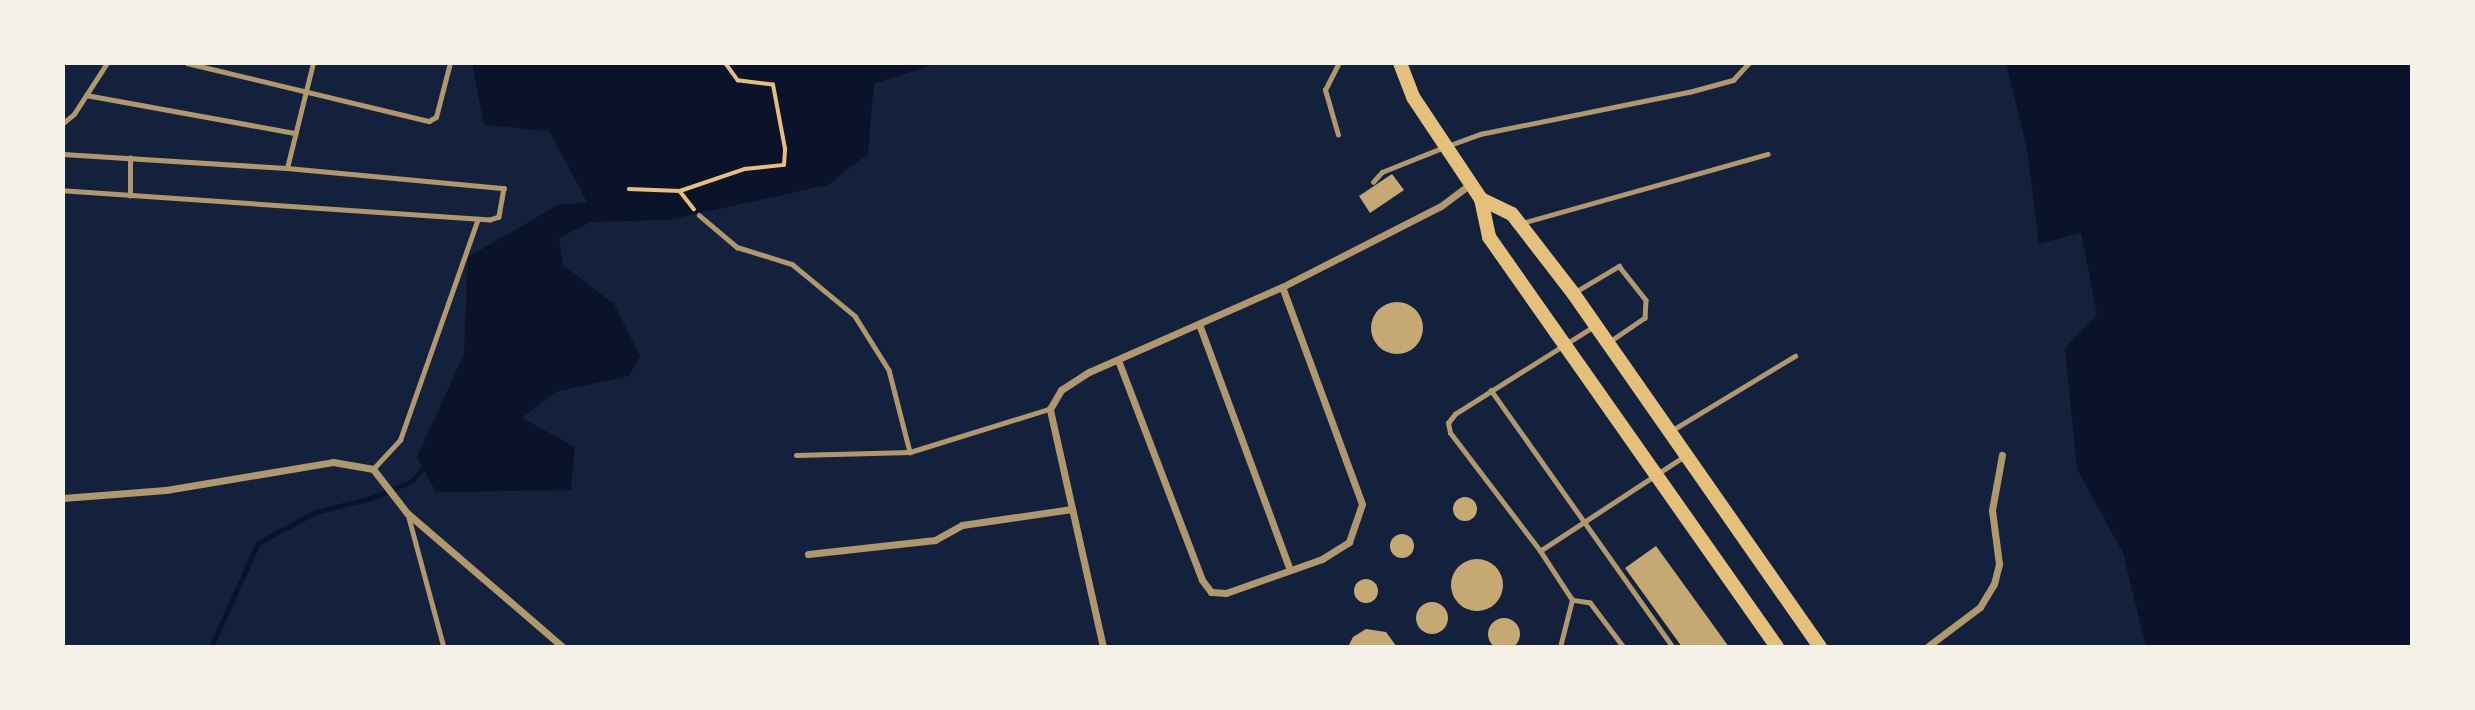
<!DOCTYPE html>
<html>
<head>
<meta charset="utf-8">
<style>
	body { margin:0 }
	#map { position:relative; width:2475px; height:710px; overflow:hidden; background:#14213d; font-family:"Fira Sans Condensed",sans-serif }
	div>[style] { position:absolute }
	.water>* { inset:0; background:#0b132b }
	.stream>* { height:5px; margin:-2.5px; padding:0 2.5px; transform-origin:2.5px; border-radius:2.5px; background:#0b132b }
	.building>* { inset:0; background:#c6a872 }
	.round { border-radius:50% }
	.path>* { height:3.5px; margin:-1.75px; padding:0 1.75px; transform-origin:1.75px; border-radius:1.75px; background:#e5c07b }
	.service>* { height:4.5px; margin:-2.25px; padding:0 2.25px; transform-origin:2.25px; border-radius:2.25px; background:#b1986c }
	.minor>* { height:7px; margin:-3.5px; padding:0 3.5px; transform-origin:3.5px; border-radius:3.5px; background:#b1986c }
	.secondary>* { height:14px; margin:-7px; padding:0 7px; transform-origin:7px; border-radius:7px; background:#e5c07b }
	span { translate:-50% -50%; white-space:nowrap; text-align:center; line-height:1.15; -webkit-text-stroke:7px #f6f1e7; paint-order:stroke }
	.frame { position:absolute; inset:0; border:65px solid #f6f1e7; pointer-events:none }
</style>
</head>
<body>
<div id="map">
	<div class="water">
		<i style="clip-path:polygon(472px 63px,938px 63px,874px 84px,868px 154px,828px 185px,668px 220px,591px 222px,559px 238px,563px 265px,614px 304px,640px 356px,629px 376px,556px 392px,522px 418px,575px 447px,571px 490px,436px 492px,417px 457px,464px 354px,468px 257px,558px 205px,587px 202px,549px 131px,484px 125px)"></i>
		<i style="clip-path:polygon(2006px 63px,2412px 63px,2412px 647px,2146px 647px,2123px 553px,2077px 469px,2065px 348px,2097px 315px,2081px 233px,2039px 244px,2027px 149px)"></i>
	</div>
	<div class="stream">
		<i style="left:211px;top:647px;width:114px;rotate:-65.7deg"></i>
		<i style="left:258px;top:543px;width:65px;rotate:-28.5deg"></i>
		<i style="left:315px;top:512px;width:58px;rotate:-14deg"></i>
		<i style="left:371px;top:498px;width:44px;rotate:-22.5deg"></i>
		<i style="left:412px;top:481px;width:23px;rotate:-50deg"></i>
	</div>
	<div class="building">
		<i style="clip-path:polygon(1392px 174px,1404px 190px,1370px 213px,1359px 196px)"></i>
		<i class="round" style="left:1371px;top:302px;width:52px;height:52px"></i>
		<i class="round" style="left:1453px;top:497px;width:24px;height:24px"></i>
		<i class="round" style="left:1390px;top:534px;width:24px;height:24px"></i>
		<i style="clip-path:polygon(1656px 546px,1729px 647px,1682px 647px,1625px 568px)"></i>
		<i class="round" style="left:1451px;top:559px;width:52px;height:52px"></i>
		<i class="round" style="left:1354px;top:579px;width:24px;height:24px"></i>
		<i class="round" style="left:1416px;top:602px;width:32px;height:32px"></i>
		<i class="round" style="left:1488px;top:618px;width:32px;height:32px"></i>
		<i style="clip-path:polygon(1366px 629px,1386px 632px,1397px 647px,1348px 647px,1353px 637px)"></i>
	</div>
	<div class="path">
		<i style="left:629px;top:189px;width:51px;rotate:2.2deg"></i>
		<i style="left:680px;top:191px;width:69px;rotate:-18.7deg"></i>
		<i style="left:745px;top:169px;width:39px;rotate:-6deg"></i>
		<i style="left:784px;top:165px;width:16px;rotate:-86deg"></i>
		<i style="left:785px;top:149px;width:65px;rotate:-100.6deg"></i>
		<i style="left:773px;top:85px;width:35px;rotate:-173deg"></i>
		<i style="left:738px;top:81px;width:22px;rotate:-126deg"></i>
		<i style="left:680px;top:191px;width:23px;rotate:52deg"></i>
	</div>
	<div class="service">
		<i style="left:187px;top:63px;width:249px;rotate:13.5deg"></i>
		<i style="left:429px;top:121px;width:8px;rotate:-30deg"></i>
		<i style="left:436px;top:117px;width:56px;rotate:-75.5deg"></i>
		<i style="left:86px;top:95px;width:213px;rotate:10.3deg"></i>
		<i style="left:63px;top:123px;width:14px;rotate:-39deg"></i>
		<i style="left:74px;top:114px;width:61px;rotate:-57.1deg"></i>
		<i style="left:1338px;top:135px;width:47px;rotate:-106.1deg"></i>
		<i style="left:1325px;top:90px;width:30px;rotate:-63deg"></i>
		<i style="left:1450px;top:145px;width:32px;rotate:-20deg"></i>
		<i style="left:1480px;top:134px;width:213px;rotate:-11.4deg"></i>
		<i style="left:1689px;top:92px;width:46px;rotate:-15.3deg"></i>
		<i style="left:1733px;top:80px;width:23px;rotate:-47deg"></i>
		<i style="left:63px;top:154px;width:224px;rotate:3.6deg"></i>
		<i style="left:287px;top:168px;width:218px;rotate:5.3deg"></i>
		<i style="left:504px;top:188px;width:29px;rotate:100deg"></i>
		<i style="left:499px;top:217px;width:9px;rotate:162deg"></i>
		<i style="left:490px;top:220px;width:428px;rotate:-176.1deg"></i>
		<i style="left:287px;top:168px;width:108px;rotate:-76.1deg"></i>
		<i style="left:1373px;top:182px;width:13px;rotate:-48deg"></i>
		<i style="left:1382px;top:172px;width:65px;rotate:-21.8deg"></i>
		<i style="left:130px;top:196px;width:38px;rotate:-90deg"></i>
		<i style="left:699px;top:215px;width:50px;rotate:40.1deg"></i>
		<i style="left:737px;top:247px;width:58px;rotate:17.2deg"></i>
		<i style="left:792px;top:264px;width:82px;rotate:39.5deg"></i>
		<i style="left:855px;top:316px;width:64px;rotate:57.8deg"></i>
		<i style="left:889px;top:370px;width:85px;rotate:75.6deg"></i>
		<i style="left:1522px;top:223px;width:255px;rotate:-15.7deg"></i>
		<i style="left:1577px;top:291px;width:49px;rotate:-30.8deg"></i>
		<i style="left:1619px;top:266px;width:43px;rotate:51.5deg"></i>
		<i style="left:1646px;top:300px;width:18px;rotate:93deg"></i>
		<i style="left:1645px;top:318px;width:42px;rotate:145.6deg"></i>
		<i style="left:1491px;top:390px;width:315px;rotate:54.7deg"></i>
		<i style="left:1671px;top:431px;width:145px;rotate:-31.2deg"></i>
		<i style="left:796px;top:455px;width:114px;rotate:-1.5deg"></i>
		<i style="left:910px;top:452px;width:145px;rotate:-17.2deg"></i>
		<i style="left:373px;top:469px;width:40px;rotate:-47deg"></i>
		<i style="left:400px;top:440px;width:234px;rotate:-70.6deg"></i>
		<i style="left:408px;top:514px;width:138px;rotate:74.9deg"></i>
		<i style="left:1540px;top:551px;width:148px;rotate:-127.3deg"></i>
		<i style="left:1450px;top:433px;width:10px;rotate:-101deg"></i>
		<i style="left:1448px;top:423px;width:11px;rotate:-52deg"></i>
		<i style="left:1455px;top:414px;width:165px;rotate:-32.3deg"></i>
		<i style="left:1560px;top:647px;width:49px;rotate:-75.7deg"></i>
		<i style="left:1623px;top:647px;width:55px;rotate:-126.9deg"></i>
		<i style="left:1590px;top:603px;width:18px;rotate:-171deg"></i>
		<i style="left:1572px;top:600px;width:59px;rotate:-123.1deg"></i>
		<i style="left:1540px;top:551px;width:171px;rotate:-33.3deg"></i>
	</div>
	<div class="minor">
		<i style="left:1199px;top:324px;width:262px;rotate:69.7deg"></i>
		<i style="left:1118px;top:360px;width:235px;rotate:69.1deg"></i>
		<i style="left:1202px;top:580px;width:15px;rotate:53deg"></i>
		<i style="left:1211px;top:592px;width:15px;rotate:4deg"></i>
		<i style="left:1226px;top:593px;width:102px;rotate:-19.5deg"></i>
		<i style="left:1322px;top:559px;width:32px;rotate:-32deg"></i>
		<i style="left:1349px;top:542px;width:40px;rotate:-71.1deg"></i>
		<i style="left:1362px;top:504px;width:231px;rotate:-110.2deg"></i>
		<i style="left:63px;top:498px;width:103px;rotate:-4.4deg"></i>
		<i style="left:166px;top:490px;width:169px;rotate:-9.5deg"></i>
		<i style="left:333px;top:462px;width:41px;rotate:9.9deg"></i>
		<i style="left:373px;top:469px;width:56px;rotate:52.3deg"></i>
		<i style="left:407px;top:513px;width:206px;rotate:40.7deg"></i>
		<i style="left:808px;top:554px;width:128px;rotate:-6.3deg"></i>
		<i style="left:935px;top:540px;width:31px;rotate:-29deg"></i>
		<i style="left:962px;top:525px;width:111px;rotate:-8.3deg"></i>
		<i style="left:1103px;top:647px;width:244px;rotate:-102.6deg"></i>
		<i style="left:1050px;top:409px;width:22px;rotate:-60deg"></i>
		<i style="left:1061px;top:390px;width:33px;rotate:-33deg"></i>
		<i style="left:1089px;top:372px;width:211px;rotate:-23.8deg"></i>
		<i style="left:1282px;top:287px;width:178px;rotate:-27deg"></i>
		<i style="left:1441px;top:206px;width:36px;rotate:-37deg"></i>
		<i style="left:1927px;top:647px;width:66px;rotate:-37deg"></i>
		<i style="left:1980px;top:607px;width:27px;rotate:-59deg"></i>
		<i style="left:1994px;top:584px;width:21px;rotate:-76deg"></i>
		<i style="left:1999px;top:564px;width:54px;rotate:-97.4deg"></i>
		<i style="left:1992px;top:510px;width:56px;rotate:-79.7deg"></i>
	</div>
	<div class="secondary">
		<i style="left:1400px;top:63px;width:36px;rotate:69deg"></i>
		<i style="left:1413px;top:97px;width:123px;rotate:56.3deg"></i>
		<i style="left:1481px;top:199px;width:39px;rotate:78deg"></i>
		<i style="left:1489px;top:237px;width:501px;rotate:54.91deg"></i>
		<i style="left:1481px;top:199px;width:34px;rotate:26deg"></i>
		<i style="left:1512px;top:214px;width:100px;rotate:52.3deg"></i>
		<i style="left:1573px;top:293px;width:432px;rotate:55.1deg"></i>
	</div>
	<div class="frame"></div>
</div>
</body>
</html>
